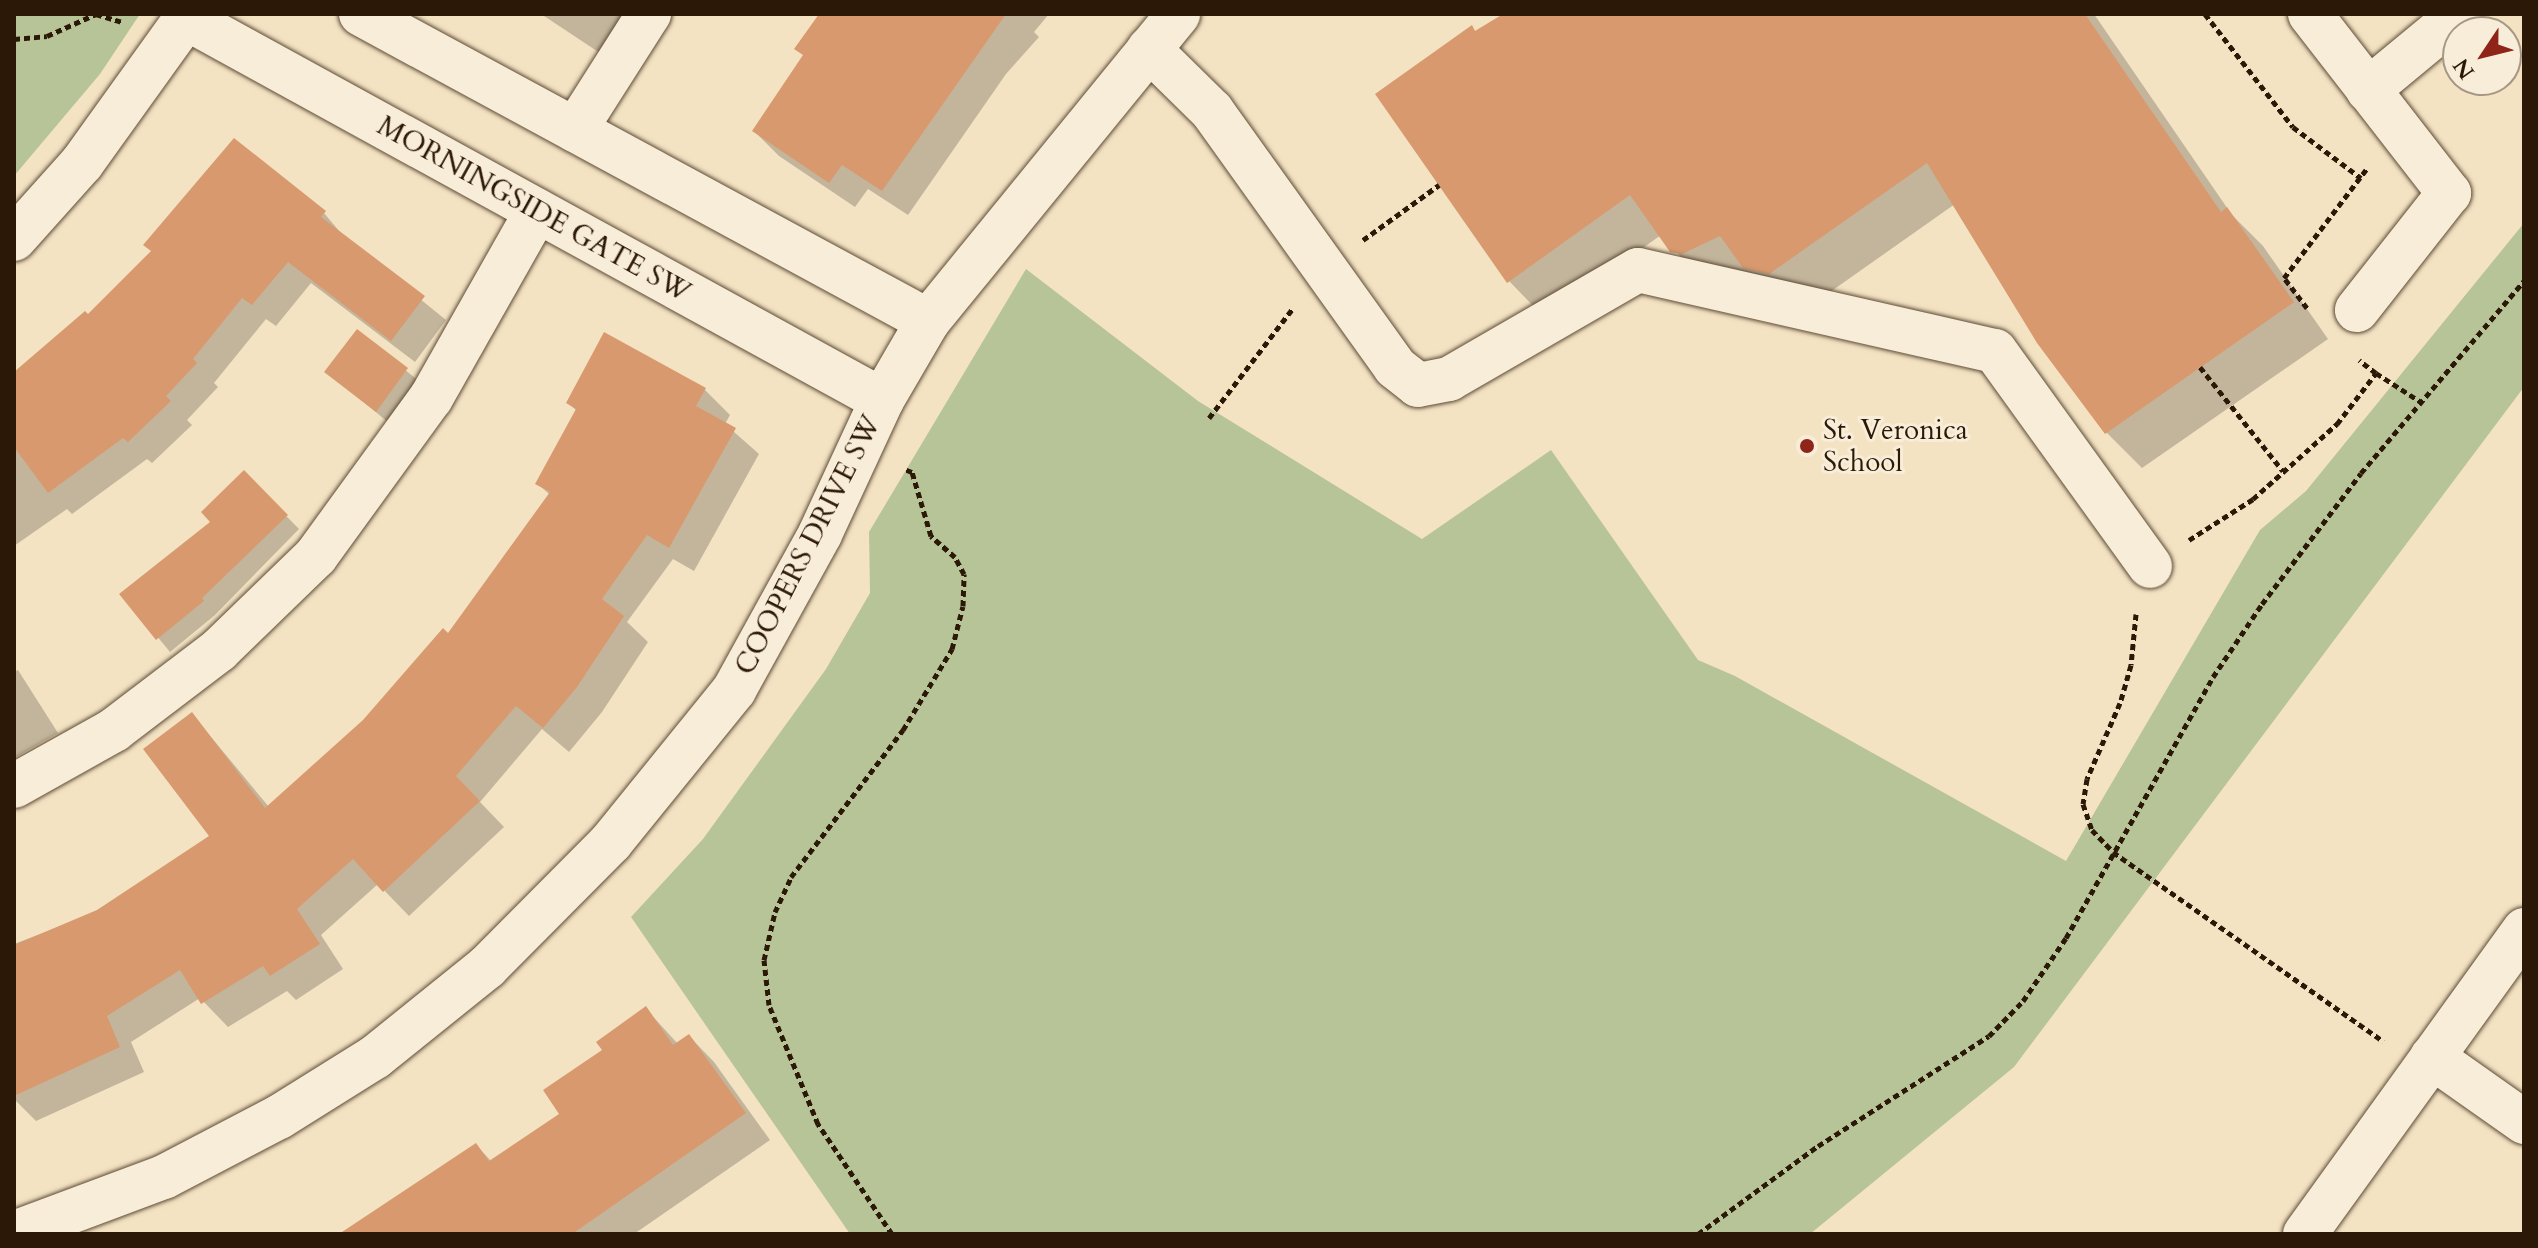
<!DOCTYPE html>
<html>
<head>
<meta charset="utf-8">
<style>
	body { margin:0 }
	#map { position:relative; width:2538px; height:1248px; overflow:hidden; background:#f3e3c3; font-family:Cardo,serif }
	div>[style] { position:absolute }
	.green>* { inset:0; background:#b7c497 }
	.shadow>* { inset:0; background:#0003 }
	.building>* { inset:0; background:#d9996e }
	.path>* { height:5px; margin-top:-2.5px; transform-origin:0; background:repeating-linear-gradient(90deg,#2c1807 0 6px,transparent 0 10px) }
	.roads { filter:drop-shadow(0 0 2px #5e4b36) drop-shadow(0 0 2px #5e4b36) }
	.minor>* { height:44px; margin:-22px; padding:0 22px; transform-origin:22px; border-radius:22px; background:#f7edd8 }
	.dots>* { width:22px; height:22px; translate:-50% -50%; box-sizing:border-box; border:4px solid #f7edd8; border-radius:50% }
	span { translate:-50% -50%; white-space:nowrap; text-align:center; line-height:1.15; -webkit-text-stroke:6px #f7edd8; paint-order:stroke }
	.street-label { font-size:28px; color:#2c1807 }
	.poi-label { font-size:28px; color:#2c1807 }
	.left { translate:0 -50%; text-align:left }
	.frame { position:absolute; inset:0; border:16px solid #2c1807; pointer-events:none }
	.north { position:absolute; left:2442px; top:16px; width:80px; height:80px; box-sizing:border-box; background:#f7edd8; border:2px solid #a69884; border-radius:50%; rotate:235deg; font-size:22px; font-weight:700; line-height:32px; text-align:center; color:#2c1807 }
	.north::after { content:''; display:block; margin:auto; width:28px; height:36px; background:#8f2418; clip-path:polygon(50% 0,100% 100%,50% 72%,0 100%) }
</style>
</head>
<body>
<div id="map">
	<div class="green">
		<i style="clip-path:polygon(14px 14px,140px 14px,100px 74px,14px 176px)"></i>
		<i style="clip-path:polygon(2524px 223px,2524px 387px,2014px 1067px,1810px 1234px,850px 1234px,631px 917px,703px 839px,826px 669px,870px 593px,869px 532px,1026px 269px,1198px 401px,1422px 539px,1551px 450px,1698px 660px,1735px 676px,2066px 861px,2260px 530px,2306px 491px)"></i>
	</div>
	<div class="shadow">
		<i style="clip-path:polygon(541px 14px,640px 14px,615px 63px)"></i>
		<i style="clip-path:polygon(836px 14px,1049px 14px,1034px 32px,1039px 37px,1006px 74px,908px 215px,868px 189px,855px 207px,779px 156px,754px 131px)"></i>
		<i style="clip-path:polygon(1507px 14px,2094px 14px,2232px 215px,2263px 246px,2328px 339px,2142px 468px,2106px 432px,1955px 204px,1806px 309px,1708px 287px,1661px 235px,1545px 318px,1509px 281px,1471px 27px,1476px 32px)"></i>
		<i style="clip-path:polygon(324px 213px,345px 238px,446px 320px,415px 362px,311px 283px,276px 326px,266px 319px,214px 383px,218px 387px,187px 420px,192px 425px,152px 463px,147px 459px,72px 514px,67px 509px,14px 546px,14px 374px,88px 317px)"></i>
		<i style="clip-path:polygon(357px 331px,420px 382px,389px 423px,326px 371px)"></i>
		<i style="clip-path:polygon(705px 390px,730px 415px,725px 424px,759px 454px,694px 571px,673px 559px,627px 622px,648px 642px,602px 712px,569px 752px,542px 729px,480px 802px,504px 827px,409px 916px,378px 884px,321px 935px,343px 969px,296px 1000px,287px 991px,228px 1027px,200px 998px,131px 1042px,144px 1072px,36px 1121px,14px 1099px,14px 944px,98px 912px,212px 836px,192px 714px,269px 807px,365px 722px,448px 636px,550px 495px,537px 483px,577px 411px,568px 403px)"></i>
		<i style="clip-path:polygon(244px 473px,299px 529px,215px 615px,170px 652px,122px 594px,213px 522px)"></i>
		<i style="clip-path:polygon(18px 670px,58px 733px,14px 758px,14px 672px)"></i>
		<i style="clip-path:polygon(646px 1009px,678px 1044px,689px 1036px,714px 1062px,770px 1140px,634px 1234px,383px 1234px,476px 1145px,492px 1162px,562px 1115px,605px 1050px)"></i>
	</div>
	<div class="building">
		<i style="clip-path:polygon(819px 14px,1006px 14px,882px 191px,842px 165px,829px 183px,752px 131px,803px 55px,794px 49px)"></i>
		<i style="clip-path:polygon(1503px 14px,2085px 14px,2221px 212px,2227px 207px,2294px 302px,2105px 434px,2037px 343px,1927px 163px,1769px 274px,1743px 268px,1720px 236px,1682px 254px,1670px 252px,1630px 195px,1507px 283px,1375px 94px,1472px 25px,1475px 31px)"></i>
		<i style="clip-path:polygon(234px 138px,326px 211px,321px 217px,425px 296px,391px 341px,288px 262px,252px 305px,242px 298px,193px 359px,197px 363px,166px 396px,171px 401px,128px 442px,123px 438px,48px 493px,14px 447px,14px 372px,85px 311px,88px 314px,151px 251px,143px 245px)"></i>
		<i style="clip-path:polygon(357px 329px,408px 368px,376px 412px,324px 372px)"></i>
		<i style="clip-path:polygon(604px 332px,706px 388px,696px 406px,736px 428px,669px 548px,647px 535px,602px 599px,624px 616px,577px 687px,543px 728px,516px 706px,456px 776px,480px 801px,383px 892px,353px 859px,297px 909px,320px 944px,270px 976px,263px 966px,201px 1004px,180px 970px,107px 1016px,120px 1047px,14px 1096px,14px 945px,97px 910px,209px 836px,143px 749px,192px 712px,265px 808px,363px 720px,443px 628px,448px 633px,550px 492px,535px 484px,576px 409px,566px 403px)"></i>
		<i style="clip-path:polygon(244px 470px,288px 515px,202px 598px,204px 601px,156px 640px,119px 594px,210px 522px,201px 512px)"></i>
		<i style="clip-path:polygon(646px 1006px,673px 1045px,689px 1034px,746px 1113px,572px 1234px,339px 1234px,476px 1143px,489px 1161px,559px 1114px,543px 1090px,602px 1050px,596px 1042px)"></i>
	</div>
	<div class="path">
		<i style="left:96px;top:14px;width:27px;rotate:17deg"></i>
		<i style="left:2205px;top:14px;width:143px;rotate:52.1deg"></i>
		<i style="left:2293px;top:127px;width:85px;rotate:36.9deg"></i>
		<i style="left:14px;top:39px;width:33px;rotate:-5deg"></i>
		<i style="left:47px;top:36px;width:54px;rotate:-24.2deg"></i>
		<i style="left:1363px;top:240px;width:94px;rotate:-35.9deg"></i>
		<i style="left:2307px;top:308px;width:38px;rotate:-127deg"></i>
		<i style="left:2284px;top:278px;width:139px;rotate:-52.9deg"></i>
		<i style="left:2200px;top:367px;width:133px;rotate:51.4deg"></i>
		<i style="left:2376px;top:373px;width:54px;rotate:32.8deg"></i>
		<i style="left:1209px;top:418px;width:138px;rotate:-52.6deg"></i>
		<i style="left:2189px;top:540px;width:76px;rotate:-32.6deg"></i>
		<i style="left:2253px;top:499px;width:113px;rotate:-41.8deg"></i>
		<i style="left:2337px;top:424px;width:64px;rotate:-52.6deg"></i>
		<i style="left:2376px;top:373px;width:21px;rotate:-143deg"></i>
		<i style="left:2136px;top:614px;width:51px;rotate:95.6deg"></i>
		<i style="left:2131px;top:665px;width:40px;rotate:106deg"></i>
		<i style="left:2120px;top:703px;width:83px;rotate:113.5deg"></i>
		<i style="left:2087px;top:779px;width:25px;rotate:99deg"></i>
		<i style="left:2083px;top:804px;width:28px;rotate:71deg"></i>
		<i style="left:2092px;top:830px;width:30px;rotate:46deg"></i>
		<i style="left:2113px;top:852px;width:330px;rotate:35deg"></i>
		<i style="left:892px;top:1234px;width:133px;rotate:-123.9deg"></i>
		<i style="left:818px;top:1124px;width:129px;rotate:-112.4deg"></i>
		<i style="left:769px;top:1005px;width:45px;rotate:-96.3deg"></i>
		<i style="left:764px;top:960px;width:49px;rotate:-77.1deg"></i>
		<i style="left:775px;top:912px;width:38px;rotate:-65deg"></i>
		<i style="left:791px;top:877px;width:185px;rotate:-52.7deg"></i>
		<i style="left:903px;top:730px;width:95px;rotate:-58.8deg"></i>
		<i style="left:952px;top:649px;width:44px;rotate:-75.7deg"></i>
		<i style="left:963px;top:606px;width:32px;rotate:-88deg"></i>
		<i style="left:964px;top:574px;width:19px;rotate:-118deg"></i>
		<i style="left:955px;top:557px;width:32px;rotate:-139deg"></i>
		<i style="left:931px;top:536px;width:67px;rotate:-106.5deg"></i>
		<i style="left:912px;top:472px;width:9px;rotate:-159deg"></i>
		<i style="left:1698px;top:1234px;width:149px;rotate:-36.3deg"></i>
		<i style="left:1818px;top:1146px;width:203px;rotate:-32.8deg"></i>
		<i style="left:1989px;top:1036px;width:49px;rotate:-45.8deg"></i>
		<i style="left:2023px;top:1001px;width:76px;rotate:-55.7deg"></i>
		<i style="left:2066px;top:938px;width:300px;rotate:-60.6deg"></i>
		<i style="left:2213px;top:677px;width:88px;rotate:-56.1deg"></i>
		<i style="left:2262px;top:604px;width:164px;rotate:-52.9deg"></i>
		<i style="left:2361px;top:473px;width:252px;rotate:-49.7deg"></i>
	</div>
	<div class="roads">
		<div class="minor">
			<i style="left:361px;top:14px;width:645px;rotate:28.43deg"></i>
			<i style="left:2310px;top:14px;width:227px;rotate:52.2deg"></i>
			<i style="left:2449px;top:193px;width:149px;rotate:128.2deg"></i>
			<i style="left:186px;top:18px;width:794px;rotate:28.76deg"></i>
			<i style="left:1149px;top:49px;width:88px;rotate:44.5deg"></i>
			<i style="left:1212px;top:111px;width:315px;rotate:54.4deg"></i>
			<i style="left:1395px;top:367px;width:29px;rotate:38deg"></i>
			<i style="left:1418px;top:385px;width:32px;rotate:-11deg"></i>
			<i style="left:1449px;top:379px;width:218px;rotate:-30deg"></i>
			<i style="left:1638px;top:270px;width:366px;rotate:12.8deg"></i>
			<i style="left:1995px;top:351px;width:265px;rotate:54.2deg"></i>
			<i style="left:2368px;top:90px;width:119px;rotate:-39.6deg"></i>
			<i style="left:575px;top:130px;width:138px;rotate:-57.5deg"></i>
			<i style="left:14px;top:239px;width:102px;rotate:-48.2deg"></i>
			<i style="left:82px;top:163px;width:183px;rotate:-54.3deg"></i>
			<i style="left:14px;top:786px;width:115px;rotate:-29.2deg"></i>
			<i style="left:114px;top:730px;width:132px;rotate:-37.3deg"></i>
			<i style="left:219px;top:650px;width:135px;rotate:-44.1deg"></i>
			<i style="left:316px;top:556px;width:195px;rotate:-54deg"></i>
			<i style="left:431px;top:398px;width:215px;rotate:-60.5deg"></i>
			<i style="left:2432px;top:1057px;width:113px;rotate:35.2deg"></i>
			<i style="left:14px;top:1233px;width:160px;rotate:-20.5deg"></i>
			<i style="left:164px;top:1177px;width:130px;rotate:-27.6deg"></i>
			<i style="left:279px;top:1117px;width:113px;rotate:-32deg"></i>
			<i style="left:375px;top:1057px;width:144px;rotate:-38.8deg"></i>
			<i style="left:487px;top:967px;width:176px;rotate:-45.2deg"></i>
			<i style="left:611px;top:842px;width:196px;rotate:-51deg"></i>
			<i style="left:734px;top:690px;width:178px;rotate:-61.1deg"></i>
			<i style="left:820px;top:534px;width:148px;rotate:-65.2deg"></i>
			<i style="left:882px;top:400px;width:91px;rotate:-59.8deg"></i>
			<i style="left:928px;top:321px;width:396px;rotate:-50.8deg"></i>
			<i style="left:2305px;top:1234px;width:375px;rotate:-54.2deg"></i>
		</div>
	</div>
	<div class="dots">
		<i style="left:1807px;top:446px;background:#8f2418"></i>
	</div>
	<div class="street-label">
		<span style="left:534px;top:209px;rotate:29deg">MORNINGSIDE GATE SW</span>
		<span style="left:808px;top:545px;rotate:-63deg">COOPERS DRIVE SW</span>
	</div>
	<div class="poi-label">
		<span class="left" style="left:1823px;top:446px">St. Veronica<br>School</span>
	</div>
	<div class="frame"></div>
	<div class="north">N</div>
</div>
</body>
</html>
